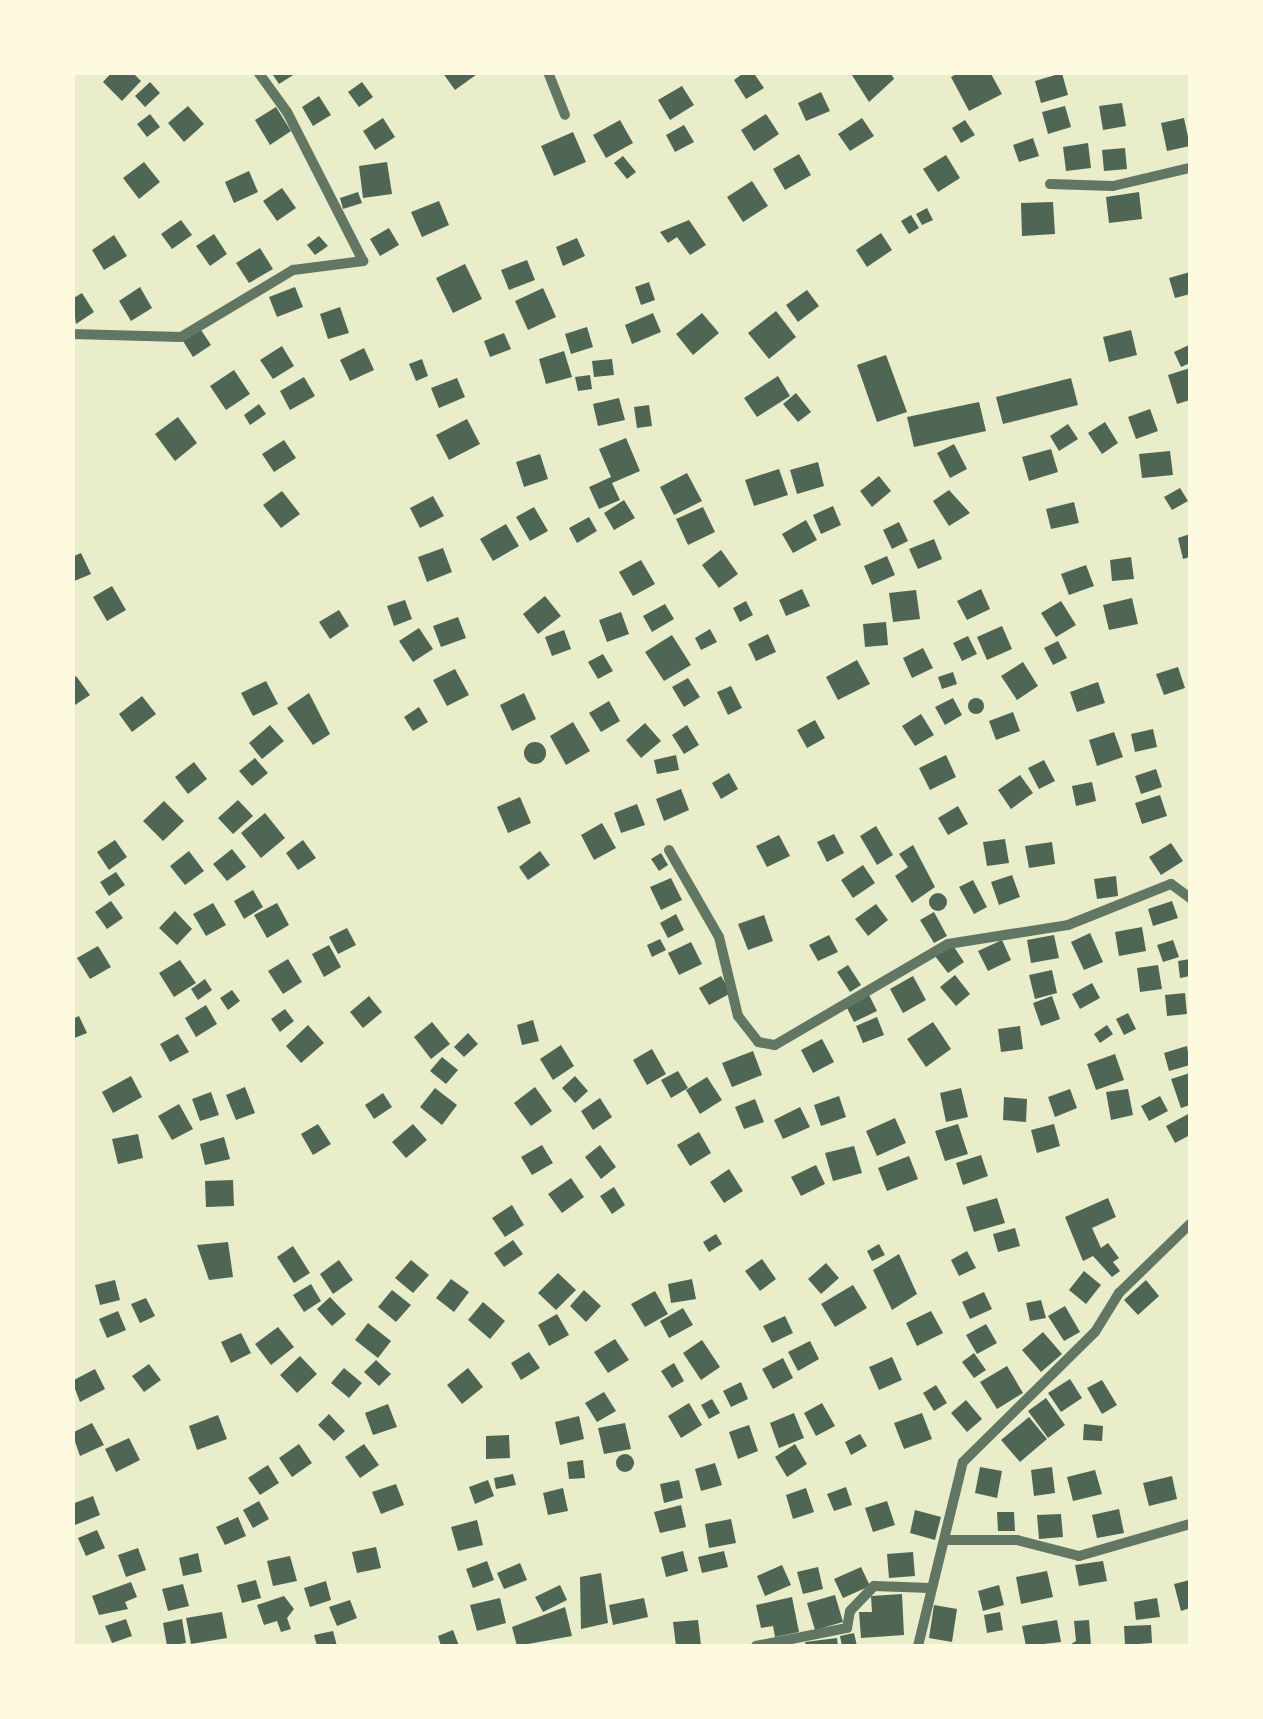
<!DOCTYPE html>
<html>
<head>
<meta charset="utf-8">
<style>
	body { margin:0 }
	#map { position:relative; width:1263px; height:1719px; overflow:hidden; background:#e9edc9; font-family:"Asap Condensed",sans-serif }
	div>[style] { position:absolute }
	.building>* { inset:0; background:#4f6655 }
	.round { border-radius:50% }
	.minor>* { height:10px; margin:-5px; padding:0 5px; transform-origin:5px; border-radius:5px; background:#617663 }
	span { translate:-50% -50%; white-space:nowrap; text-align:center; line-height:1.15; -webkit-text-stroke:10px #fefae0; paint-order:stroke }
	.frame { position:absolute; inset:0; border:75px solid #fefae0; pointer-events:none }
</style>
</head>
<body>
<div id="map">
	<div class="building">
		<i style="clip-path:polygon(112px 72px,132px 72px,141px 81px,122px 101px,103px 82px)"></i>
		<i style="clip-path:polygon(271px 72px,298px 72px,279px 84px)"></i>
		<i style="clip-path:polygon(442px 72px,480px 72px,455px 90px)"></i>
		<i style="clip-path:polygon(745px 72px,753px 72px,764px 88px,746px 99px,734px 80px)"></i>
		<i style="clip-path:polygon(850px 72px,890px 72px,894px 79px,869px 102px)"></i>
		<i style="clip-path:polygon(960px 72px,990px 72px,1002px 94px,969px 111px,951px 77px)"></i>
		<i style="clip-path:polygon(1062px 73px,1068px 95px,1041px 103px,1035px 81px)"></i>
		<i style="clip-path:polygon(150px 82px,160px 93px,145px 107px,135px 96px)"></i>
		<i style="clip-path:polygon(362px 82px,373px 97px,359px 107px,348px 92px)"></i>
		<i style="clip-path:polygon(682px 86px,694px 105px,670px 120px,658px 100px)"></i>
		<i style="clip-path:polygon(821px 92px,830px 111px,806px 121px,798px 103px)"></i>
		<i style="clip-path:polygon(319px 96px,331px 115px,313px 126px,302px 107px)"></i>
		<i style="clip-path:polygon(1122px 103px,1126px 126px,1103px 130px,1099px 106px)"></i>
		<i style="clip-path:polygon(188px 106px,204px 124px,184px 142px,168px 123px)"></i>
		<i style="clip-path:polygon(1065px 106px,1071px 127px,1048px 134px,1042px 112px)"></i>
		<i style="clip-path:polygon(276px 107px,291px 131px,270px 145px,255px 120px)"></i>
		<i style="clip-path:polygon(150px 114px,160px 127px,147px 137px,137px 124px)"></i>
		<i style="clip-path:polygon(766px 114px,779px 134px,754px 151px,741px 130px)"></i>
		<i style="clip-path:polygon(383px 118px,395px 137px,375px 150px,363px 131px)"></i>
		<i style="clip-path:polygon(862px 118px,874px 136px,850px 151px,838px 134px)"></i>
		<i style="clip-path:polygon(1184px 118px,1190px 146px,1167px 151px,1161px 123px)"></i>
		<i style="clip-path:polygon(620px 120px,633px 143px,606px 158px,593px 135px)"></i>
		<i style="clip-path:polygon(965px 120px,975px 135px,961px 143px,952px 128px)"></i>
		<i style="clip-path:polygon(684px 125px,694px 142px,675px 152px,666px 135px)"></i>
		<i style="clip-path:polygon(573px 132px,586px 162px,554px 176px,541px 146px)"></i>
		<i style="clip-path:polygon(1033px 138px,1039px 156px,1019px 162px,1013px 145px)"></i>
		<i style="clip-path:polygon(1088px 143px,1091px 168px,1066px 171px,1063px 147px)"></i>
		<i style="clip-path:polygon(1125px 148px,1127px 169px,1104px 171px,1102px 150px)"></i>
		<i style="clip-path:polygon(799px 154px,811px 175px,785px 190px,773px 169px)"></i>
		<i style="clip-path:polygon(946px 155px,960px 178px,938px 192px,923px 169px)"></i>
		<i style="clip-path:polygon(623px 156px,636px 172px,627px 179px,614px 163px)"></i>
		<i style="clip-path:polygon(144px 162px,160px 182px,139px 199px,123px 178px)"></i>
		<i style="clip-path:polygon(387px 162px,392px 194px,363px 198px,359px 166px)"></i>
		<i style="clip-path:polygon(249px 171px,258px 192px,234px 203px,225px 182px)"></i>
		<i style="clip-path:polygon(752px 181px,768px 206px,743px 222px,727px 197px)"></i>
		<i style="clip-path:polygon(282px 188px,296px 208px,277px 221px,263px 201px)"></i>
		<i style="clip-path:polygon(358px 192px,362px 203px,343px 209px,340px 198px)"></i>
		<i style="clip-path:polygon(1139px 192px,1142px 219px,1109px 223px,1106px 197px)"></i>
		<i style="clip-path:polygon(439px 201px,449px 225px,422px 237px,411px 212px)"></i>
		<i style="clip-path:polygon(1053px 202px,1055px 234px,1022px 236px,1021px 203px)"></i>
		<i style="clip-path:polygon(927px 208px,933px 220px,922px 225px,916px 214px)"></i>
		<i style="clip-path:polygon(911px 215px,919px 228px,909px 234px,901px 221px)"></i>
		<i style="clip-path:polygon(181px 220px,192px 235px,172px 249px,161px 234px)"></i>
		<i style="clip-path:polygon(689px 220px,706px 245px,690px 255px,677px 237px,668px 243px,660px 232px)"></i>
		<i style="clip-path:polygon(389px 228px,399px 245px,380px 256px,370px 239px)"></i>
		<i style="clip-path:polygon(881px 233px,892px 250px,867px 267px,856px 250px)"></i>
		<i style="clip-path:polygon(214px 234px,227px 254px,210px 266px,196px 246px)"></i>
		<i style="clip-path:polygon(114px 235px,127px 256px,104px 270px,92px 250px)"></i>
		<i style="clip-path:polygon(319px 236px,328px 246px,315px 255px,307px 245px)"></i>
		<i style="clip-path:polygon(577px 238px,585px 256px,563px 266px,556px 247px)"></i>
		<i style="clip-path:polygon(260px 248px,273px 269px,249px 283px,236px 263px)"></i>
		<i style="clip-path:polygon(527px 260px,535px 280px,509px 290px,501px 270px)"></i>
		<i style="clip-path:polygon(465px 264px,482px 299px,453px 313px,436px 278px)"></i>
		<i style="clip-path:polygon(1190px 272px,1190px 294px,1175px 298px,1169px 278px)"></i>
		<i style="clip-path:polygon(649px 282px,655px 300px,641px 305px,635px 287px)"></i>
		<i style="clip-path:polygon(140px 287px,152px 308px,131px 321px,119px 301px)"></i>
		<i style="clip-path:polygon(295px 287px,303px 307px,277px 317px,269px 297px)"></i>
		<i style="clip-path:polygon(543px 288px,556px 317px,528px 330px,515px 301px)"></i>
		<i style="clip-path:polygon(807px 290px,819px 306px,798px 322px,786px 305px)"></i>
		<i style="clip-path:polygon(82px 293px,94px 312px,76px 324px,72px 299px)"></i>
		<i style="clip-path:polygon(340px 307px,349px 333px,328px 339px,320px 314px)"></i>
		<i style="clip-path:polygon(776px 311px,796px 337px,769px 359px,748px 333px)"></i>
		<i style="clip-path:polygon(653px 313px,661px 332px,632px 344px,625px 325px)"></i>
		<i style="clip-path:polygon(702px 313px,719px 333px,693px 355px,676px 334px)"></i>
		<i style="clip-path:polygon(587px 327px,593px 347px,571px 354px,565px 334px)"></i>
		<i style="clip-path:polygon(201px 330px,211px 345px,193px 357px,183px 341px)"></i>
		<i style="clip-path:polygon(1131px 330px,1137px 355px,1109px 362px,1103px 337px)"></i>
		<i style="clip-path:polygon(504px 333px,511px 349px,490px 357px,484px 341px)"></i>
		<i style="clip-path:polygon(1189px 345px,1190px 363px,1181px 367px,1174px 352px)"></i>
		<i style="clip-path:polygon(282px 346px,294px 366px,273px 379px,260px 360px)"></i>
		<i style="clip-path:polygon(364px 348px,374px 370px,350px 381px,340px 360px)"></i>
		<i style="clip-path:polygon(564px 351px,572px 377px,546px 384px,539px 359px)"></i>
		<i style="clip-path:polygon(886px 355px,907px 412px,877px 422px,857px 365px)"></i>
		<i style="clip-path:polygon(422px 359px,428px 376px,416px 381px,409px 364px)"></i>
		<i style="clip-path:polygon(612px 359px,614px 375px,594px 377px,592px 361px)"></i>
		<i style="clip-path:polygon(1190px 368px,1190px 400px,1177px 404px,1168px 375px)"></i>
		<i style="clip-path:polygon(234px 370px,250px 394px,226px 410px,210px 386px)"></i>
		<i style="clip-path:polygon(590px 375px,592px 389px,578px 391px,575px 377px)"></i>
		<i style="clip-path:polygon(778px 376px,790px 396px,757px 417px,744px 398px)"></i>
		<i style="clip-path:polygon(304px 377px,315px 396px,290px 410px,280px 391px)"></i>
		<i style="clip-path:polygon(457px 378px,465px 397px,439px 408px,431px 388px)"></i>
		<i style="clip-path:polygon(1071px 378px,1078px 405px,1003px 424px,996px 397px)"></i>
		<i style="clip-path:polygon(796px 393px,811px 412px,798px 422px,783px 404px)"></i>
		<i style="clip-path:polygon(619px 398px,625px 420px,598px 426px,593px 404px)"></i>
		<i style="clip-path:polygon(979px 402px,986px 431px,914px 447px,907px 417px)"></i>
		<i style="clip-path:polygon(259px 404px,266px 414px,250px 425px,244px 415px)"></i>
		<i style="clip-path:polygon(649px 405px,652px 426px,637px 428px,634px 407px)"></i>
		<i style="clip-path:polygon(1150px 409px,1158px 431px,1136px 439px,1128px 417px)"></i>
		<i style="clip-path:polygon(178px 417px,197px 443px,175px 461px,155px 434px)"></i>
		<i style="clip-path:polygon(467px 419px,480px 444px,449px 460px,436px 435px)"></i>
		<i style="clip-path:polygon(1105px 422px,1118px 443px,1102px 454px,1088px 433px)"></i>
		<i style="clip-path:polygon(1068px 424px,1078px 439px,1059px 451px,1050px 436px)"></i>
		<i style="clip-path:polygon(626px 438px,640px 471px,612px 483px,620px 500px,599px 509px,589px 487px,611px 477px,599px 449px)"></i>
		<i style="clip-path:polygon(284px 440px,296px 458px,274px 472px,262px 454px)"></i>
		<i style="clip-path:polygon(954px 444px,967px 469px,950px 478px,937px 453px)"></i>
		<i style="clip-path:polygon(1051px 449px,1058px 472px,1029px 481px,1022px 457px)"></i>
		<i style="clip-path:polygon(1170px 451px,1173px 475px,1142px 478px,1139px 454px)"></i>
		<i style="clip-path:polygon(540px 454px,548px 479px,524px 487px,516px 462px)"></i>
		<i style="clip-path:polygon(818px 462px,824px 486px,797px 494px,790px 470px)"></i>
		<i style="clip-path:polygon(779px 469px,788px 495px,754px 506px,745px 480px)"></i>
		<i style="clip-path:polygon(687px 473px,702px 501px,674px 515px,660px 487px)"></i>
		<i style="clip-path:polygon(879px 476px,891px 491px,872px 507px,860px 491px)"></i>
		<i style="clip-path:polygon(1180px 488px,1188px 501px,1172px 510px,1164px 497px)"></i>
		<i style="clip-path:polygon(949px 490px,970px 513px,949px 526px,933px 501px)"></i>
		<i style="clip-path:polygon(282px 491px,300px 514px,281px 528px,263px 505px)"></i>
		<i style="clip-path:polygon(433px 496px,444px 516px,420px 528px,410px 508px)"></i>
		<i style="clip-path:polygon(624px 500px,635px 518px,614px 530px,604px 513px)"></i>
		<i style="clip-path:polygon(1074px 502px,1079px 523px,1051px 529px,1046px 509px)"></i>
		<i style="clip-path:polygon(833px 506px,841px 525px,821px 534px,813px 515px)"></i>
		<i style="clip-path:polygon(534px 507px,548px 531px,530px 541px,516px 517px)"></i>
		<i style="clip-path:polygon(703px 507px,715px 532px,688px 545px,676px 519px)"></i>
		<i style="clip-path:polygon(589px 517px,597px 531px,577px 543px,569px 528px)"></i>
		<i style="clip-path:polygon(806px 520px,817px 540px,793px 553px,782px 534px)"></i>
		<i style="clip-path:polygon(899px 522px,908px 541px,892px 549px,883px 530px)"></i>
		<i style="clip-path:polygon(506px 524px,519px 546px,493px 561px,480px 539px)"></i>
		<i style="clip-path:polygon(1190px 534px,1190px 557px,1183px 559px,1178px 538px)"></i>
		<i style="clip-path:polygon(934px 539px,942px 559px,918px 569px,909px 549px)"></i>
		<i style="clip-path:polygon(443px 548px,452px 572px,427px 582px,418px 557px)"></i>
		<i style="clip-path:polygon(721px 550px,738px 574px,719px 588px,702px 565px)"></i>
		<i style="clip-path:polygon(81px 553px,91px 574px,72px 582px,72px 557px)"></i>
		<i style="clip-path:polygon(887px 556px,895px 575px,872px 585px,864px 566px)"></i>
		<i style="clip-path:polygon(1131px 557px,1134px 579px,1112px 581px,1110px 560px)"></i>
		<i style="clip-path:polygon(641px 560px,655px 584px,633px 596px,619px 572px)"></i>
		<i style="clip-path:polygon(1086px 565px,1094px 586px,1069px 595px,1061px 574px)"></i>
		<i style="clip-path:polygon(112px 586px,126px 610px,107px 621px,93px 597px)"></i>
		<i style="clip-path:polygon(802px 589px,810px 606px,786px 616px,779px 600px)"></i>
		<i style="clip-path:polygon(981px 589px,990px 609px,967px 620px,957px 601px)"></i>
		<i style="clip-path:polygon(916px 590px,920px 619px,893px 622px,889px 593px)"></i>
		<i style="clip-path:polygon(545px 596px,561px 616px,538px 634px,523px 614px)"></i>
		<i style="clip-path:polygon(1132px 598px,1138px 624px,1109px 630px,1103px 605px)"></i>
		<i style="clip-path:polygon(405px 600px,412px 619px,394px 626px,387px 606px)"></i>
		<i style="clip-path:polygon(746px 601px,753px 615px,740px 622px,733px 608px)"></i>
		<i style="clip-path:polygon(1061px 601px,1076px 625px,1056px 637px,1041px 613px)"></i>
		<i style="clip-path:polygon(665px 604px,674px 619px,652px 632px,643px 616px)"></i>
		<i style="clip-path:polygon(339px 610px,349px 626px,330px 639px,319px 622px)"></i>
		<i style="clip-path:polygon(621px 612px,629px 634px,607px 642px,599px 620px)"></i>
		<i style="clip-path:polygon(458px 617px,466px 638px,441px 647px,433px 626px)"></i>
		<i style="clip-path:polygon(886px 622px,888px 645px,865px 647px,863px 624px)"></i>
		<i style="clip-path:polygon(1002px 626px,1012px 649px,987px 660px,977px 637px)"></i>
		<i style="clip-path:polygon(419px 628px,433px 649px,413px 662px,399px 641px)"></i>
		<i style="clip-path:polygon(710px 629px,717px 642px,701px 650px,695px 638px)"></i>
		<i style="clip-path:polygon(564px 630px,571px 649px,552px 656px,545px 637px)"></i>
		<i style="clip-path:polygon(768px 634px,776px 652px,756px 661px,748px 644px)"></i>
		<i style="clip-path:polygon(672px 635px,691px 665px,664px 681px,645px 652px)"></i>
		<i style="clip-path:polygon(968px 636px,977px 654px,962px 661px,953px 643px)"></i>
		<i style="clip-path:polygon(1058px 641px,1067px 658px,1053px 665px,1044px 648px)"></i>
		<i style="clip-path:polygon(923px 648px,933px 668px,912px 678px,903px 658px)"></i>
		<i style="clip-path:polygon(603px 654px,613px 671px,598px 679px,588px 662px)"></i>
		<i style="clip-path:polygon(857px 660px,870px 684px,838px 700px,826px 677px)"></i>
		<i style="clip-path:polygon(1023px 662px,1038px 686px,1017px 700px,1001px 676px)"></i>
		<i style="clip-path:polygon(1178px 667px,1185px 688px,1164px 695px,1156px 674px)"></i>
		<i style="clip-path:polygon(455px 669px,469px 695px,447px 706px,433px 680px)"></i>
		<i style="clip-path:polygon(953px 672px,957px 684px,942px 689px,938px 677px)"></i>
		<i style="clip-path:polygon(76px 676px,90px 695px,72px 707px,72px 679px)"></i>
		<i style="clip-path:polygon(688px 678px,700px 697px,684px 707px,672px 687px)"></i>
		<i style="clip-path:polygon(266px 681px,278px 704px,253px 716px,241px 693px)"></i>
		<i style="clip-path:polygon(1098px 682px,1105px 703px,1077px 712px,1070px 692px)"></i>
		<i style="clip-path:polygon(731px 686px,742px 708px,728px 715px,717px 692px)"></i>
		<i style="clip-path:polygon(309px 693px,330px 734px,313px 745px,287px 708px)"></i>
		<i style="clip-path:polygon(524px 693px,536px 719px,512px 731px,500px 705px)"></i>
		<i style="clip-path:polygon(142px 696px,156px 714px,132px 732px,119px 714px)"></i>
		<i class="round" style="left:968px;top:698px;width:16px;height:16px"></i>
		<i style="clip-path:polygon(953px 698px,962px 715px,945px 725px,935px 707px)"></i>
		<i style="clip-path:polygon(609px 701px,620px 721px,601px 732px,589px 713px)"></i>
		<i style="clip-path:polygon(419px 707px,428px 722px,413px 731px,404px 717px)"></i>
		<i style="clip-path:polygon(1013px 712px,1020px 731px,996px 740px,989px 721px)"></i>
		<i style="clip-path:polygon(921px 714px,934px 735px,915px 746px,902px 726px)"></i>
		<i style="clip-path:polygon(815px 720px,825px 738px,807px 748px,797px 730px)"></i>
		<i style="clip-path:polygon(573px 722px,590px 751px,566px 765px,550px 736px)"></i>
		<i style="clip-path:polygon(645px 723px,661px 741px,641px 758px,626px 740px)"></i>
		<i style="clip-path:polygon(270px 725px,284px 741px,262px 759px,249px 743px)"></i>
		<i style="clip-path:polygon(687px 725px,699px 745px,684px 754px,672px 735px)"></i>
		<i style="clip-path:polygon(1153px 729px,1157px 747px,1135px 752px,1131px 734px)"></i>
		<i style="clip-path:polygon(1114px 732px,1123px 757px,1097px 766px,1089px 740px)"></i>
		<i class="round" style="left:524px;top:742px;width:22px;height:22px"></i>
		<i style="clip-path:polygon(676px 755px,679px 770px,657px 774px,654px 760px)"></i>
		<i style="clip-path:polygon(946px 755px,956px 777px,930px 790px,919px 768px)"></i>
		<i style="clip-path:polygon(255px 758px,268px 773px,252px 786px,239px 771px)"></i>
		<i style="clip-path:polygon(1044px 760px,1055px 781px,1039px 789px,1028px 768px)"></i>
		<i style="clip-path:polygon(194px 762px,207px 779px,188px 794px,175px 777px)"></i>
		<i style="clip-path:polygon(1156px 769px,1162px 787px,1141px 794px,1135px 776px)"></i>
		<i style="clip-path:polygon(729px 773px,738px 789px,721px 799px,712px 783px)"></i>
		<i style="clip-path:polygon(1020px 775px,1033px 793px,1011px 809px,998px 790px)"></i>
		<i style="clip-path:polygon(1092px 782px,1096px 801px,1076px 806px,1072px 786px)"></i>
		<i style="clip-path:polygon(681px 789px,689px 810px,664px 821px,656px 799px)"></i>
		<i style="clip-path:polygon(1160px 795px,1167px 816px,1142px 824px,1135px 803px)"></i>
		<i style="clip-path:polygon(520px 797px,531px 823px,508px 833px,497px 807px)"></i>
		<i style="clip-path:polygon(238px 800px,253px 816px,233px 834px,218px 818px)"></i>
		<i style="clip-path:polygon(164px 801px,184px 821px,163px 841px,143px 821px)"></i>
		<i style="clip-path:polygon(637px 804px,645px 825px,621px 833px,614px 813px)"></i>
		<i style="clip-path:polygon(958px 806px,968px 824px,948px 835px,938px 818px)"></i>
		<i style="clip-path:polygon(265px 813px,285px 838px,261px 858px,241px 833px)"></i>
		<i style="clip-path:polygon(602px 823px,616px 848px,594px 860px,581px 835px)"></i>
		<i style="clip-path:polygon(876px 826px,893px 855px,877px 865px,860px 836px)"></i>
		<i style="clip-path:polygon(834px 834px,844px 853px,827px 862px,817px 842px)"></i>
		<i style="clip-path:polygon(779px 835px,790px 856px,767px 867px,756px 846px)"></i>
		<i style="clip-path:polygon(1005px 839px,1009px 863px,987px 866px,983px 842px)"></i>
		<i style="clip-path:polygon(115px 840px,127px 857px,109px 870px,97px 852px)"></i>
		<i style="clip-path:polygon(303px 840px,316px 858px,298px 870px,286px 853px)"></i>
		<i style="clip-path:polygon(1052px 842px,1055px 864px,1029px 868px,1025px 846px)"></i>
		<i style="clip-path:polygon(1171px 843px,1183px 861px,1161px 875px,1149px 857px)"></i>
		<i style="clip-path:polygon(913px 845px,935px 887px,912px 903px,895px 876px,908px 867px,899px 854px)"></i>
		<i style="clip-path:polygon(232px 849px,246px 867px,227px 881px,213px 864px)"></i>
		<i style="clip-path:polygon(189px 851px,204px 871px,185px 885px,170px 866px)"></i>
		<i style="clip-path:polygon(540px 851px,550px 865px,528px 880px,519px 867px)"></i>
		<i style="clip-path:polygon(661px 853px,668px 865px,659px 871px,651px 859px)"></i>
		<i style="clip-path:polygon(863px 865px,875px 883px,853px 898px,841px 880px)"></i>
		<i style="clip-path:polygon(116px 872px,125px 885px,109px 896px,100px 882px)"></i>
		<i style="clip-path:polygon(1012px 875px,1020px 897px,999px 905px,991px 882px)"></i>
		<i style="clip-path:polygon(1116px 876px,1118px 896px,1097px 899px,1094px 879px)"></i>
		<i style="clip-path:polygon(671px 878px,682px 900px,661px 910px,650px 887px)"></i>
		<i style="clip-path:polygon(973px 880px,987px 907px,974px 914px,959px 887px)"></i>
		<i style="clip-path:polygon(253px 890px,263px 907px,244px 919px,234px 901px)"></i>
		<i class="round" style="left:929px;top:893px;width:18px;height:18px"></i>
		<i style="clip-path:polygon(111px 901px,123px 918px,107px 929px,95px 912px)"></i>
		<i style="clip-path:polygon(1172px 901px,1178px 918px,1153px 926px,1148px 909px)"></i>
		<i style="clip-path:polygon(213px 903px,226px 925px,206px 936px,193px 914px)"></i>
		<i style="clip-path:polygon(277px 903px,289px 925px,267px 938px,254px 915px)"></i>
		<i style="clip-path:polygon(876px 904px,888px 920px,868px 936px,855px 919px)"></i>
		<i style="clip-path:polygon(175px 911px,192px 929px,177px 945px,159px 928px)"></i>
		<i style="clip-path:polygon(934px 912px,947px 936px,934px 943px,920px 920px)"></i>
		<i style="clip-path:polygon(676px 914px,684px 930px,668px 938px,660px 923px)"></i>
		<i style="clip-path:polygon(764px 915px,773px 941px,748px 950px,738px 924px)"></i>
		<i style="clip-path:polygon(1142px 927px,1146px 951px,1119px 956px,1115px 932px)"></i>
		<i style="clip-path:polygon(347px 928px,356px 945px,338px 954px,329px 937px)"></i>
		<i style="clip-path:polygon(1090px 933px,1103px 962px,1084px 970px,1071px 942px)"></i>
		<i style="clip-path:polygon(829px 935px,838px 952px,818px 961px,809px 945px)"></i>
		<i style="clip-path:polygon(1054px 935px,1059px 958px,1031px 963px,1027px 940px)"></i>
		<i style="clip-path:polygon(660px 939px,666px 950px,652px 957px,647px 945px)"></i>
		<i style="clip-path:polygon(1002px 940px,1011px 960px,988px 971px,978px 951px)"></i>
		<i style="clip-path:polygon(1173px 940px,1179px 957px,1163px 962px,1157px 945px)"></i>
		<i style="clip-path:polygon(691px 942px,702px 964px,679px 975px,668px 953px)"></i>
		<i style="clip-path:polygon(952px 944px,964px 962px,948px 973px,935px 956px)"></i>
		<i style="clip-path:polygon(329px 945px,341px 967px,324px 977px,312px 954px)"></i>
		<i style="clip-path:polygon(98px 946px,111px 967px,90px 979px,77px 958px)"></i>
		<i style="clip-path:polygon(288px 959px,302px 982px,283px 994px,268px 971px)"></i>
		<i style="clip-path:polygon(1190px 959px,1190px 976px,1180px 978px,1178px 961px)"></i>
		<i style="clip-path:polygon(180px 960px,196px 983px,174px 997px,159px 973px)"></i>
		<i style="clip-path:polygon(848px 965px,861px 985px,850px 992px,837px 972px)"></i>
		<i style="clip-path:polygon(1158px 965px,1162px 989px,1140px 992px,1137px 968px)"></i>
		<i style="clip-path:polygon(1052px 970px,1057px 993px,1035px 999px,1029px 975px)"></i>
		<i style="clip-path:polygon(955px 975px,970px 994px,956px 1006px,940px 987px)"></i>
		<i style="clip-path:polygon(721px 976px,731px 993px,709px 1005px,699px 988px)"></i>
		<i style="clip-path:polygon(913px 976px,926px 1000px,903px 1013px,890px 989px)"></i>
		<i style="clip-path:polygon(205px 979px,212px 990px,198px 1000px,191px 989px)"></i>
		<i style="clip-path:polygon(1092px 983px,1100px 998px,1080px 1009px,1072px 994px)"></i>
		<i style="clip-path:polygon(232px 990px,240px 1001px,228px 1010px,220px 998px)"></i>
		<i style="clip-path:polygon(868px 993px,877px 1011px,854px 1022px,845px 1004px)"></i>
		<i style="clip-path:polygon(1185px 993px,1187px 1014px,1167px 1016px,1165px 995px)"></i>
		<i style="clip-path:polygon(369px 996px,382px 1012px,363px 1028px,350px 1012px)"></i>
		<i style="clip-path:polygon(1052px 996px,1060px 1019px,1041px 1026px,1033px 1003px)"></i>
		<i style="clip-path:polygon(206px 1005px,217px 1024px,196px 1037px,185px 1018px)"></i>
		<i style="clip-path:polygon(285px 1009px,294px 1021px,280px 1032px,271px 1019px)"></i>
		<i style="clip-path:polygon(1128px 1013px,1136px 1029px,1124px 1035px,1116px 1019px)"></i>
		<i style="clip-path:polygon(79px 1016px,87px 1033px,72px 1039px,72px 1019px)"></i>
		<i style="clip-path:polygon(877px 1017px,884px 1035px,863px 1043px,856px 1026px)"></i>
		<i style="clip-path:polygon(533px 1020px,539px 1041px,522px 1045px,517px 1025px)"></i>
		<i style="clip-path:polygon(432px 1022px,450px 1044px,431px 1059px,414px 1037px)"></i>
		<i style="clip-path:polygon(933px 1022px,951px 1049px,926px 1067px,907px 1039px)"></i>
		<i style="clip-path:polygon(308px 1025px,324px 1043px,301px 1063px,286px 1046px)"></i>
		<i style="clip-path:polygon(1107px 1025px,1113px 1034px,1100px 1043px,1094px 1034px)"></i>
		<i style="clip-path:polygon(1020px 1026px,1023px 1049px,1001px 1052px,998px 1029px)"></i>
		<i style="clip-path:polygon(468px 1033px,478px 1044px,464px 1057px,454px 1047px)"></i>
		<i style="clip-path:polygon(178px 1034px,189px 1052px,170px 1062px,160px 1044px)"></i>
		<i style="clip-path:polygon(822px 1039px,834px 1062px,813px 1073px,801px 1050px)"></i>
		<i style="clip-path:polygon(561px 1045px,574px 1066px,553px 1080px,540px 1059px)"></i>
		<i style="clip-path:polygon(1187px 1046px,1190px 1065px,1169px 1071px,1164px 1053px)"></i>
		<i style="clip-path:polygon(652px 1049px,666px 1074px,647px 1085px,633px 1060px)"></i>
		<i style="clip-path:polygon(753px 1051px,762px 1075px,732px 1087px,722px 1063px)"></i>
		<i style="clip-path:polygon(1115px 1054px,1124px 1080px,1096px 1090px,1087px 1064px)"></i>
		<i style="clip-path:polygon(442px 1057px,458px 1070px,446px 1084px,430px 1071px)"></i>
		<i style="clip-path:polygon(678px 1071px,688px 1088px,671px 1098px,661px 1080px)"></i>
		<i style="clip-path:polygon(1190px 1073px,1190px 1105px,1181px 1108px,1171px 1079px)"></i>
		<i style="clip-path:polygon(131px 1076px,142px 1097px,113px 1113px,102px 1092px)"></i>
		<i style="clip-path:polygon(575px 1076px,588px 1091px,575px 1103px,562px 1088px)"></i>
		<i style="clip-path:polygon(707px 1077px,722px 1100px,700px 1114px,686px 1090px)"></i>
		<i style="clip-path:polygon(245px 1087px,255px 1113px,236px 1120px,226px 1095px)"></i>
		<i style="clip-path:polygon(535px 1087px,552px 1111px,531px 1126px,514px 1103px)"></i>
		<i style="clip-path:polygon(435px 1088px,457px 1105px,442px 1125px,420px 1107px)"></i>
		<i style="clip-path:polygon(961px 1088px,968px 1117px,946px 1122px,940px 1093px)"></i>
		<i style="clip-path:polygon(1070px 1089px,1077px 1108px,1055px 1117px,1048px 1097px)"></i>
		<i style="clip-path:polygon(1128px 1089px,1133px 1115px,1111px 1120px,1106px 1092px)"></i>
		<i style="clip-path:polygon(211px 1092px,219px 1115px,200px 1121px,192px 1099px)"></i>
		<i style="clip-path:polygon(383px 1093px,392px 1107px,374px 1119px,365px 1105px)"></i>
		<i style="clip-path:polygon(839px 1096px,846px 1117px,821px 1126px,814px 1105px)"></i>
		<i style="clip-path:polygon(1160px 1096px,1168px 1111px,1149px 1121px,1141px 1106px)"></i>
		<i style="clip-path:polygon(1004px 1097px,1027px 1099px,1026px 1122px,1003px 1120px)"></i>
		<i style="clip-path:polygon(600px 1098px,612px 1117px,593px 1130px,581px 1111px)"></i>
		<i style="clip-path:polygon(755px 1099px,764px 1122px,744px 1129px,735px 1107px)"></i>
		<i style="clip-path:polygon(179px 1104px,193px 1129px,172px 1140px,158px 1116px)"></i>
		<i style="clip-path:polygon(800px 1107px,810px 1127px,783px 1139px,774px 1120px)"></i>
		<i style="clip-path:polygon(1190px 1113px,1190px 1135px,1175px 1143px,1166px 1126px)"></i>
		<i style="clip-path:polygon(895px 1118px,906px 1143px,877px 1156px,866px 1131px)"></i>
		<i style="clip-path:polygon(318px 1124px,331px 1144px,313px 1155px,301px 1134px)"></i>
		<i style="clip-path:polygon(413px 1124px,427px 1140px,406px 1158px,392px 1142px)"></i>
		<i style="clip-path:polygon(958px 1124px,968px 1154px,945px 1161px,935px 1131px)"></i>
		<i style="clip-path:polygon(1054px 1124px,1060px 1146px,1037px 1153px,1031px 1130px)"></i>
		<i style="clip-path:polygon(699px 1132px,711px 1153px,690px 1166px,677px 1145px)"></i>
		<i style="clip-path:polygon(138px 1134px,143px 1158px,118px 1164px,112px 1139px)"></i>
		<i style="clip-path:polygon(224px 1137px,230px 1159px,205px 1165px,200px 1144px)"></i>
		<i style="clip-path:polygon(542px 1145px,553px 1163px,532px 1175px,521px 1157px)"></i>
		<i style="clip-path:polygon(600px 1145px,616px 1167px,601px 1179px,585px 1157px)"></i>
		<i style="clip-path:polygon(854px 1146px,862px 1173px,833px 1181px,825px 1153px)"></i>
		<i style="clip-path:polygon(981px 1155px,988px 1176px,963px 1185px,956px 1163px)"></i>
		<i style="clip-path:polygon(909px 1156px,918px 1179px,887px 1191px,878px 1168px)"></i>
		<i style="clip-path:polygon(816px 1165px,825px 1184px,801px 1196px,791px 1177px)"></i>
		<i style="clip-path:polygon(729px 1169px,743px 1191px,724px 1203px,710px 1182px)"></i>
		<i style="clip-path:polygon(571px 1178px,584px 1197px,562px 1213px,548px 1194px)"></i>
		<i style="clip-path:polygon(233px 1180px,234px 1206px,206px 1207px,205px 1181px)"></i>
		<i style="clip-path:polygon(614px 1187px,625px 1205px,612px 1214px,600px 1196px)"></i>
		<i style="clip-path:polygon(997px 1198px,1005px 1223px,974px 1232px,966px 1207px)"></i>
		<i style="clip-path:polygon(1108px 1198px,1116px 1217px,1092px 1228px,1101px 1248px,1108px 1243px,1119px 1258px,1113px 1262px,1120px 1271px,1112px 1277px,1093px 1256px,1083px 1261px,1065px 1217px)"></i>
		<i style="clip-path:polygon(512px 1205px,524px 1225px,505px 1237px,492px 1218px)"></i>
		<i style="clip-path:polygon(1015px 1228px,1020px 1246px,998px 1252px,993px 1234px)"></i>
		<i style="clip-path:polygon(716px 1234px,722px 1244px,709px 1252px,703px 1242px)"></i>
		<i style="clip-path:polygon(513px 1240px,523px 1254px,504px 1267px,494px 1253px)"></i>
		<i style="clip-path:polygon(228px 1242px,233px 1277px,209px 1280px,197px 1245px)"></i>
		<i style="clip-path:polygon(879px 1244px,885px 1255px,872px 1261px,867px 1251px)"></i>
		<i style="clip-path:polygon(293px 1246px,310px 1273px,294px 1283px,277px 1257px)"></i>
		<i style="clip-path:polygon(967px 1251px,976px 1268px,959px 1276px,951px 1260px)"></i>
		<i style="clip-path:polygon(899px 1254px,917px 1294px,892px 1310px,873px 1270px)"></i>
		<i style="clip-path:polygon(762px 1259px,776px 1279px,760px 1291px,745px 1271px)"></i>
		<i style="clip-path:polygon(339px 1260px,353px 1280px,333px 1294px,320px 1274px)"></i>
		<i style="clip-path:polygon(411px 1260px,429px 1275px,413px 1293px,395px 1278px)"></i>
		<i style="clip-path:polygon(826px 1263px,839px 1278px,821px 1294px,808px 1279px)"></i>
		<i style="clip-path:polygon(1084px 1271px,1101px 1285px,1086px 1304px,1069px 1290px)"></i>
		<i style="clip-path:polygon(558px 1273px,576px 1290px,556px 1310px,538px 1293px)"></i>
		<i style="clip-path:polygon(451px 1279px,469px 1292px,454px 1312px,436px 1298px)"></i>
		<i style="clip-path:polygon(692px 1279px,696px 1299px,671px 1303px,668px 1284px)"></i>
		<i style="clip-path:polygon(115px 1280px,120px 1300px,100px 1305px,95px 1285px)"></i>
		<i style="clip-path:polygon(1146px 1280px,1159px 1296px,1138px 1315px,1124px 1300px)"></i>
		<i style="clip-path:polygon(311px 1284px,321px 1301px,304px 1312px,293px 1295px)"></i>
		<i style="clip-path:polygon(853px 1285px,867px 1308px,835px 1327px,821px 1304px)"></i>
		<i style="clip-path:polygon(392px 1290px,411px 1305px,396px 1322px,378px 1307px)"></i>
		<i style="clip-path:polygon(584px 1290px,601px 1306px,586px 1322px,570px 1306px)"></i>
		<i style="clip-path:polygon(655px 1291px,668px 1314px,645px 1327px,631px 1304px)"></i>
		<i style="clip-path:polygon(984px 1292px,992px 1309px,970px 1319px,962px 1302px)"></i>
		<i style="clip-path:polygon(330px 1297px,346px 1314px,332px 1326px,317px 1309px)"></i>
		<i style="clip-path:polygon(146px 1298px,155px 1316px,140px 1323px,131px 1304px)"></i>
		<i style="clip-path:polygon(1041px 1300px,1046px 1318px,1030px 1321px,1026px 1303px)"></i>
		<i style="clip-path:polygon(483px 1302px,505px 1321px,490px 1339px,468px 1320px)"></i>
		<i style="clip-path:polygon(1065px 1306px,1080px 1332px,1064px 1341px,1048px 1316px)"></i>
		<i style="clip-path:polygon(683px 1308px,693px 1325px,669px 1338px,660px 1321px)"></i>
		<i style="clip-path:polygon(118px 1311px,126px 1330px,107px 1338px,99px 1319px)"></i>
		<i style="clip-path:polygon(931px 1311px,943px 1333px,917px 1346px,906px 1323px)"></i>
		<i style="clip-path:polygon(557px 1314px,569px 1335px,549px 1346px,538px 1325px)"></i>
		<i style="clip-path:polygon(785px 1316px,793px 1333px,772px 1343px,763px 1326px)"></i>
		<i style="clip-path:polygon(368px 1323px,391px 1341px,378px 1358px,355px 1340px)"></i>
		<i style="clip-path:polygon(986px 1324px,997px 1343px,977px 1354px,966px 1335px)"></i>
		<i style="clip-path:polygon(278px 1327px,294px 1347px,271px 1365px,255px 1344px)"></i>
		<i style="clip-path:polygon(1043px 1332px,1062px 1354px,1041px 1372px,1022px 1350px)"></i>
		<i style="clip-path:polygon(241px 1333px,251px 1353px,231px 1363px,221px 1342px)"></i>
		<i style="clip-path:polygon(615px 1339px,629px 1360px,608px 1373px,594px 1352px)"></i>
		<i style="clip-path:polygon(702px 1340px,720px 1367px,701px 1380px,683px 1353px)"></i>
		<i style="clip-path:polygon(810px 1341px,819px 1359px,798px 1371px,788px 1352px)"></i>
		<i style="clip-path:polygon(529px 1352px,540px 1368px,521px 1380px,511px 1363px)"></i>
		<i style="clip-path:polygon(974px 1353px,986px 1370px,974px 1378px,962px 1362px)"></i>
		<i style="clip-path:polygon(300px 1356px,317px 1374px,297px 1393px,280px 1375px)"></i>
		<i style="clip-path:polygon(892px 1357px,902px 1380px,879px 1390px,869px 1367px)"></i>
		<i style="clip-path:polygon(783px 1358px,793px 1378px,773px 1389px,762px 1369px)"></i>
		<i style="clip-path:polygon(376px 1360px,391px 1374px,379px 1386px,364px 1372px)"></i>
		<i style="clip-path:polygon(674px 1363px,684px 1381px,672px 1388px,661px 1371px)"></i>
		<i style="clip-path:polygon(149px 1364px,161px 1380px,144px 1392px,132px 1376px)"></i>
		<i style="clip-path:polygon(1007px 1366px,1023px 1393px,997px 1409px,980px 1382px)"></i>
		<i style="clip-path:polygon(344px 1368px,362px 1383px,349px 1398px,331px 1383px)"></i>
		<i style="clip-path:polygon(468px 1368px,483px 1387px,462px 1404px,447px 1385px)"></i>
		<i style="clip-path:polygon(95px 1369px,105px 1389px,80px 1402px,72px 1381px)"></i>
		<i style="clip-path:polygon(1070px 1379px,1082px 1398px,1061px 1412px,1048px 1393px)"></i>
		<i style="clip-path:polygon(1102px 1380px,1117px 1405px,1102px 1414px,1087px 1388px)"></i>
		<i style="clip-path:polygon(741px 1382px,748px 1399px,731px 1407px,723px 1391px)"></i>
		<i style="clip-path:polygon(936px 1385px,947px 1403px,934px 1411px,923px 1393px)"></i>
		<i style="clip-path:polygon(604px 1392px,616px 1411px,597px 1422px,585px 1403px)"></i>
		<i style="clip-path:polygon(1046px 1398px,1065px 1425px,1048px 1438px,1028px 1411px)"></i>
		<i style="clip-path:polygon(712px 1399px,720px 1413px,709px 1419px,701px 1405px)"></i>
		<i style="clip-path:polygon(966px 1400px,982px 1419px,967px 1432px,951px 1413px)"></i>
		<i style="clip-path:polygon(689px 1403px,702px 1425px,681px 1438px,668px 1416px)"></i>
		<i style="clip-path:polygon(822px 1403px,835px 1426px,816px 1436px,804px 1413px)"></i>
		<i style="clip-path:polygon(388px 1404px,397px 1427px,373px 1435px,365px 1413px)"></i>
		<i style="clip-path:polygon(794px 1413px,804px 1438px,779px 1448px,770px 1423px)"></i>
		<i style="clip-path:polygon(922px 1413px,932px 1439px,904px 1449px,894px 1423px)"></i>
		<i style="clip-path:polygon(329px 1414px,345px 1431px,334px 1441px,318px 1425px)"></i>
		<i style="clip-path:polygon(218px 1415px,227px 1439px,197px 1450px,189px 1426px)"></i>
		<i style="clip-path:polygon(579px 1416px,584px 1439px,560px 1445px,555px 1422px)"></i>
		<i style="clip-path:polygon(1029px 1417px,1047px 1439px,1020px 1462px,1001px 1440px)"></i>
		<i style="clip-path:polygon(92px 1423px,104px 1445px,80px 1456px,72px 1433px)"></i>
		<i style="clip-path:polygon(625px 1423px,631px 1449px,604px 1454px,598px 1428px)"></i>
		<i style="clip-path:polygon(1084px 1424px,1103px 1426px,1102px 1441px,1083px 1440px)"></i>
		<i style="clip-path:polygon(749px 1425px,758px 1451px,738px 1459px,729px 1432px)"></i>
		<i style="clip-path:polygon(860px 1434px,867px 1446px,851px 1455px,845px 1442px)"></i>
		<i style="clip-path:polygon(509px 1435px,510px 1458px,486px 1459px,486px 1436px)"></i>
		<i style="clip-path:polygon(129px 1438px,140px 1460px,116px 1472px,105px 1449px)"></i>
		<i style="clip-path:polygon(299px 1444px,312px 1463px,292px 1477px,279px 1458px)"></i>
		<i style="clip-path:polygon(364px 1444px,379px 1465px,360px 1478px,345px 1457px)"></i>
		<i style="clip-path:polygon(795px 1444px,807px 1464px,787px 1477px,775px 1457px)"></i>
		<i class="round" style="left:616px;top:1454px;width:18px;height:18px"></i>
		<i style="clip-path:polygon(583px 1460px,585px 1478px,569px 1479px,567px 1462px)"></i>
		<i style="clip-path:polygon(715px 1463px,722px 1485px,701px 1491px,695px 1469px)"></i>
		<i style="clip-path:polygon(268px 1465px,279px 1483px,260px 1495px,248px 1478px)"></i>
		<i style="clip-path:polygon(980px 1467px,1002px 1471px,997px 1498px,975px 1493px)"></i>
		<i style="clip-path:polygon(1052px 1467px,1055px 1493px,1034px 1496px,1031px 1470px)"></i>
		<i style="clip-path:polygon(1095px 1470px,1102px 1494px,1073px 1501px,1067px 1477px)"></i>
		<i style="clip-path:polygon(513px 1474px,516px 1485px,496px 1489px,494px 1478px)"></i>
		<i style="clip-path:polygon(1172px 1476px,1177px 1499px,1149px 1506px,1143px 1483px)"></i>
		<i style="clip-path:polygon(488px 1480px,494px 1496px,475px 1504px,469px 1487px)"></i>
		<i style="clip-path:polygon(679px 1480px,683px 1498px,664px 1503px,660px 1484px)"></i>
		<i style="clip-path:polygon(396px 1484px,404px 1505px,381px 1514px,372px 1492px)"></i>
		<i style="clip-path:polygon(846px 1487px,852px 1505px,834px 1511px,827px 1494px)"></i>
		<i style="clip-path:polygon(563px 1488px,568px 1511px,548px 1515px,543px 1493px)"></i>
		<i style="clip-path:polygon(806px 1488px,814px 1512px,793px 1519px,786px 1495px)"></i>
		<i style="clip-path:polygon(93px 1496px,100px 1515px,75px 1525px,72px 1504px)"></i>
		<i style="clip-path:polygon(259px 1501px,269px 1519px,253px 1528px,243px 1510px)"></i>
		<i style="clip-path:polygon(887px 1501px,895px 1525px,873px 1532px,865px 1508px)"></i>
		<i style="clip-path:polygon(681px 1505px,686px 1527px,660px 1533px,654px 1512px)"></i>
		<i style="clip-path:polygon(1119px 1509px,1124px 1533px,1097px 1538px,1092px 1515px)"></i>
		<i style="clip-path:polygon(915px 1510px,941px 1517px,935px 1540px,910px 1533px)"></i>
		<i style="clip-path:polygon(997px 1512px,1014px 1512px,1015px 1531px,998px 1531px)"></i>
		<i style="clip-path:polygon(1061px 1514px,1063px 1537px,1039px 1539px,1037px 1515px)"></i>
		<i style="clip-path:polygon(238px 1517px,246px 1536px,225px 1545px,216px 1527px)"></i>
		<i style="clip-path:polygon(731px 1519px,736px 1543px,709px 1548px,705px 1524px)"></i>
		<i style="clip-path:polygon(477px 1520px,483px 1545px,458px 1551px,451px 1527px)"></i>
		<i style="clip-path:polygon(97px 1530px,105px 1548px,86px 1556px,78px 1538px)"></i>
		<i style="clip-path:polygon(376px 1547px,381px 1568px,357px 1573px,352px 1552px)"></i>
		<i style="clip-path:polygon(138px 1548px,146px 1570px,126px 1577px,118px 1555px)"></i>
		<i style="clip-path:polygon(683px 1551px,688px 1571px,666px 1577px,661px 1557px)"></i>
		<i style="clip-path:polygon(724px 1551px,728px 1567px,702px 1573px,698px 1557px)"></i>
		<i style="clip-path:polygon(913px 1552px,915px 1576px,889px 1578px,887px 1554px)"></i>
		<i style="clip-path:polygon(198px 1553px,202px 1572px,183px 1576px,179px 1558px)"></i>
		<i style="clip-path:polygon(290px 1556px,297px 1581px,273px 1586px,267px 1561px)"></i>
		<i style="clip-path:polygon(487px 1561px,494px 1580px,473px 1588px,466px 1569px)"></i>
		<i style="clip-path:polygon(1103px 1561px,1107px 1581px,1079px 1586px,1075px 1565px)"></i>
		<i style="clip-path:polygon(520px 1563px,527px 1580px,504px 1589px,497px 1573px)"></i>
		<i style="clip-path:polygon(782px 1565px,791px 1585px,765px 1596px,757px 1576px)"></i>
		<i style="clip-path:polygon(818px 1567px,823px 1589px,803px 1594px,797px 1572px)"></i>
		<i style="clip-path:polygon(861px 1567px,870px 1586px,843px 1598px,834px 1579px)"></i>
		<i style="clip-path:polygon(1047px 1571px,1053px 1597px,1021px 1604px,1016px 1577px)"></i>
		<i style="clip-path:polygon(601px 1573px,608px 1623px,581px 1629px,580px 1577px)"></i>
		<i style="clip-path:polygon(256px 1580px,261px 1598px,242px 1603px,237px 1585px)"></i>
		<i style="clip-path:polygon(1190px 1580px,1190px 1608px,1181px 1611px,1174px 1584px)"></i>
		<i style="clip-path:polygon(326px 1581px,331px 1600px,310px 1607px,304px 1588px)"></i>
		<i style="clip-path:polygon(131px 1582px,137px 1597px,125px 1602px,128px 1609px,99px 1615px,92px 1596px)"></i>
		<i style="clip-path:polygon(183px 1584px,189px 1606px,168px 1611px,162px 1589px)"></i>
		<i style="clip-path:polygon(560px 1585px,567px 1600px,543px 1612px,535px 1597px)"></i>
		<i style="clip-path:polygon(999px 1585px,1004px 1605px,983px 1611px,978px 1591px)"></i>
		<i style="clip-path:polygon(902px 1594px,904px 1635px,861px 1638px,859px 1612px,872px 1612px,871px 1596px)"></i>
		<i style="clip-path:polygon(835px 1595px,843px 1622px,815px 1630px,807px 1603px)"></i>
		<i style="clip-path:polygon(284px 1596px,294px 1609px,287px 1618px,291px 1629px,281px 1632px,277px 1621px,264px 1625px,257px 1605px)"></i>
		<i style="clip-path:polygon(792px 1597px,799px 1632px,775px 1637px,773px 1626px,761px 1628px,756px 1605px)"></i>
		<i style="clip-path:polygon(500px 1598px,506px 1623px,477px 1631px,470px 1605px)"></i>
		<i style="clip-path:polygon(644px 1598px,648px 1617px,613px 1625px,609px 1605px)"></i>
		<i style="clip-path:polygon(1157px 1598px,1160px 1617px,1136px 1620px,1134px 1602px)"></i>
		<i style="clip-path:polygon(350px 1600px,357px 1618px,337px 1626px,329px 1607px)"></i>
		<i style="clip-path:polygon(934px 1605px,957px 1609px,952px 1642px,929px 1638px)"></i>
		<i style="clip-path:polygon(565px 1607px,572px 1636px,517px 1646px,512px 1627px)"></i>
		<i style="clip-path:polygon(222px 1612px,227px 1638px,191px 1644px,186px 1618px)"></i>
		<i style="clip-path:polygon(1000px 1612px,1003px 1630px,987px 1633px,984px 1615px)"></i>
		<i style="clip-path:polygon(126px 1619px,132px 1636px,112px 1643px,105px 1626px)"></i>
		<i style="clip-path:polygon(182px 1619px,186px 1643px,167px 1646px,163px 1623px)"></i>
		<i style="clip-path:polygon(698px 1620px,701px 1645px,676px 1646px,673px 1622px)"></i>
		<i style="clip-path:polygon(1057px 1620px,1061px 1642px,1026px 1646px,1022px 1626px)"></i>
		<i style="clip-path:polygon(1089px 1620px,1091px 1646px,1068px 1646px,1076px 1641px,1074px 1621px)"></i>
		<i style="clip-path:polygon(1151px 1625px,1152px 1643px,1125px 1645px,1124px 1626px)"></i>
		<i style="clip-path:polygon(453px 1630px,459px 1646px,441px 1646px,438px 1636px)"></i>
		<i style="clip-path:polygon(333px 1631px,337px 1646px,317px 1646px,314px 1635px)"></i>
		<i style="clip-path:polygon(854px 1633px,857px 1646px,842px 1646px,840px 1636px)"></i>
		<i style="clip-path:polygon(837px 1638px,838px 1646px,806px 1646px,805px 1642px)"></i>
	</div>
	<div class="minor">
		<i style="left:548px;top:72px;width:46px;rotate:68.4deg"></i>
		<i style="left:1050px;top:184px;width:63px;rotate:1.8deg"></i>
		<i style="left:1113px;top:186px;width:79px;rotate:-13.2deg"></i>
		<i style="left:72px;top:334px;width:109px;rotate:1.6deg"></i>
		<i style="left:181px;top:337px;width:131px;rotate:-30.9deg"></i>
		<i style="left:293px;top:270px;width:71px;rotate:-7.3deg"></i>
		<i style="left:363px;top:261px;width:167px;rotate:-117deg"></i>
		<i style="left:287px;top:112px;width:49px;rotate:-125.9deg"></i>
		<i style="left:669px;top:850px;width:100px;rotate:60.1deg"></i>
		<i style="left:719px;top:937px;width:81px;rotate:76.5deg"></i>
		<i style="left:738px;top:1016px;width:33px;rotate:52deg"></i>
		<i style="left:758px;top:1042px;width:17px;rotate:10deg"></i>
		<i style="left:775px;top:1045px;width:200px;rotate:-30.3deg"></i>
		<i style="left:948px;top:944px;width:121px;rotate:-9deg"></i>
		<i style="left:1068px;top:925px;width:111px;rotate:-21.7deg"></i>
		<i style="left:1171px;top:884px;width:24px;rotate:36deg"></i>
		<i style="left:948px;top:1540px;width:69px"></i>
		<i style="left:1017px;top:1540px;width:64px;rotate:14.5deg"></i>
		<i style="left:1079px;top:1556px;width:116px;rotate:-16.1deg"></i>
		<i style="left:756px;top:1646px;width:93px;rotate:-11.2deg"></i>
		<i style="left:847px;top:1628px;width:17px;rotate:-80deg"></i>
		<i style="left:850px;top:1611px;width:35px;rotate:-46deg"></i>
		<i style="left:874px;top:1586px;width:56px;rotate:2deg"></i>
		<i style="left:918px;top:1646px;width:189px;rotate:-76.3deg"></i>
		<i style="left:963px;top:1462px;width:185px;rotate:-44.6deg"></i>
		<i style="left:1095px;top:1332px;width:46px;rotate:-58.4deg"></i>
		<i style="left:1119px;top:1293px;width:99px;rotate:-44.2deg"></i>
	</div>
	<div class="frame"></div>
</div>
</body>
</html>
